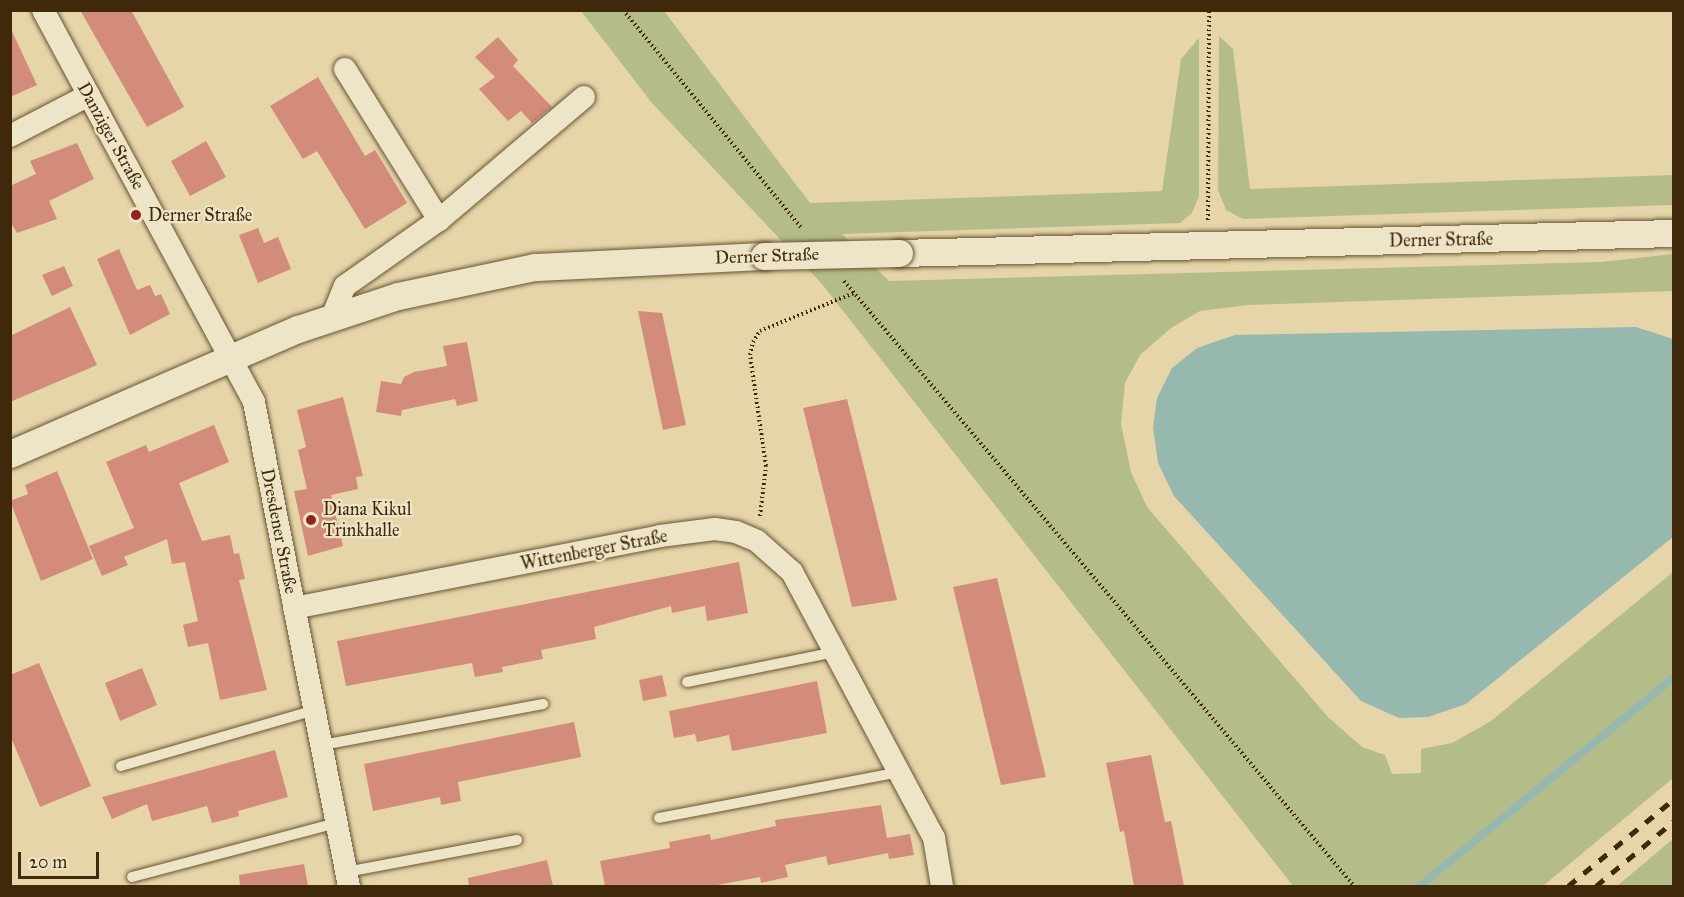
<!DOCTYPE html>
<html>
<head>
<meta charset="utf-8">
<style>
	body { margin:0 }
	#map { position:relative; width:1684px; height:897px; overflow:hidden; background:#e5d5a9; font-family:"IM FELL Great Primer",serif }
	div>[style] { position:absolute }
	.green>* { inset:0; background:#b4bd89 }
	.water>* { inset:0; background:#97b8af }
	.stream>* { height:8px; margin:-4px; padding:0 4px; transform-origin:4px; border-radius:4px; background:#97b8af }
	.building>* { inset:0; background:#d38c79 }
	.path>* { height:4px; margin-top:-2px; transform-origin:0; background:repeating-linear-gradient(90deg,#40290b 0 1.5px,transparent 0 4.5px) }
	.roads { filter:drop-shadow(0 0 2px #695432) drop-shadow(0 0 2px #695432) }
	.service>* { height:10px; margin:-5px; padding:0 5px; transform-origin:5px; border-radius:5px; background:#eee4c7 }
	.minor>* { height:22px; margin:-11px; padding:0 11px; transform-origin:11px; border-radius:11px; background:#eee4c7 }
	.tertiary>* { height:27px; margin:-13.5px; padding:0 13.5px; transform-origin:13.5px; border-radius:13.5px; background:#eee4c7 }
	.rail>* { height:4.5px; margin-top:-2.25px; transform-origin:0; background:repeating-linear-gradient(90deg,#40290b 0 10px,transparent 0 20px) }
	.bridges { filter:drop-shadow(0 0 2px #695432) drop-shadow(0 0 2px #695432) }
	.tertiary-bridge>* { height:27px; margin:-13.5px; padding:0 13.5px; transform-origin:13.5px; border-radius:13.5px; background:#eee4c7 }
	.dots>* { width:16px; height:16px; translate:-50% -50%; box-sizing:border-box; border:3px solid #eee4c7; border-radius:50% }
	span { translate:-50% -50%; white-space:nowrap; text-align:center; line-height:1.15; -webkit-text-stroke:4.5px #eee4c7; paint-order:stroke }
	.street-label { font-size:18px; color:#40290b }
	.poi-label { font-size:18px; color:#40290b }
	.left { translate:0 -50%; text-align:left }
	.frame { position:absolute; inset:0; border:12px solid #40290b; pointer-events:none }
	.scale { position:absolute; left:18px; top:852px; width:81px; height:27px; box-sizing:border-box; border:3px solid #40290b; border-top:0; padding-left:8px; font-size:18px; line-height:21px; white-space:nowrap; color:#40290b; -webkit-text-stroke:4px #eee4c7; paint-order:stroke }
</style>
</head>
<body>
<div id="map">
	<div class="green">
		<i style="clip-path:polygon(581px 11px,664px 11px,810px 203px,1162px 191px,1181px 59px,1199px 38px,1199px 196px,1192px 213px,1180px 223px,842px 234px,889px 281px,1601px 262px,1673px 254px,1673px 291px,1248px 305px,1200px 311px,1171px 328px,1140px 355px,1125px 383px,1121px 424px,1131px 472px,1147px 507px,1328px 717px,1362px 747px,1385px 755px,1392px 774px,1421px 773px,1421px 749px,1452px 743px,1491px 721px,1673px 572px,1673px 778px,1543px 886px,1293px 886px,822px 284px,652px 103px)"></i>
		<i style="clip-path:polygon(1219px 36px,1233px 49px,1250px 189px,1673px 175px,1673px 205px,1243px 219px,1226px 210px,1218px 190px)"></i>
		<i style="clip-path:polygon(1673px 839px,1673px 885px,1617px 886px)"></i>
	</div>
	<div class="water">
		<i style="clip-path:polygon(1636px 327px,1673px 339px,1673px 537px,1466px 704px,1428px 717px,1399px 718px,1361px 701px,1174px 496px,1158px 463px,1153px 427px,1157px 398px,1172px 368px,1197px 348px,1235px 335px)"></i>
	</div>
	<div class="stream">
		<i style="left:1420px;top:886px;width:329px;rotate:-39.4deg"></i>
	</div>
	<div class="building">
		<i style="clip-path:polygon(80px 10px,131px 10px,184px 107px,147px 127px)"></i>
		<i style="clip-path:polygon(10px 27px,37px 85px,10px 97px)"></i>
		<i style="clip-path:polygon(498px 37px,518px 60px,513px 66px,552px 107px,532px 123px,521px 111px,508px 121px,479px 89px,495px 77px,475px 57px)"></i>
		<i style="clip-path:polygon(318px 77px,365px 156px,375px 150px,407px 203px,365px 229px,317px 151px,303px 159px,270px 106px)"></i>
		<i style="clip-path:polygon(206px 141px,226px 177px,190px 196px,171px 161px)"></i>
		<i style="clip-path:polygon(77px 143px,94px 179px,49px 201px,57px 219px,17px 233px,10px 221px,10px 186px,36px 174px,30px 161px)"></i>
		<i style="clip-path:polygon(258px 228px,264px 243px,278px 237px,291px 269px,258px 283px,239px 235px)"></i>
		<i style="clip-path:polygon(119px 249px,137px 290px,150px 285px,155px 296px,161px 294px,170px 314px,130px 335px,97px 259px)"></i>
		<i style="clip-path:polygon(64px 266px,73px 286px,52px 296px,42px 275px)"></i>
		<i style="clip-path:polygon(70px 307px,97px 365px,10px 402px,10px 336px)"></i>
		<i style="clip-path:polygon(638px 311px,662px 313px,686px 425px,663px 430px)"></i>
		<i style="clip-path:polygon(467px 342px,478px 401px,457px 406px,455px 399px,402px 410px,401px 416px,376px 412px,381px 381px,401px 384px,404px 377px,414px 372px,447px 366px,443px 346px)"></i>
		<i style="clip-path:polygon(343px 397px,363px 476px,356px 477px,358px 489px,331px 495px,343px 546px,308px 556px,294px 491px,307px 489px,298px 450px,306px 447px,297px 410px)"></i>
		<i style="clip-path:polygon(847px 399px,897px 600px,852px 607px,803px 408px)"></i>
		<i style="clip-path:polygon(214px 425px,229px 462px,179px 483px,202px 541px,230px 535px,234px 554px,239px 553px,245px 579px,239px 580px,267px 690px,220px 700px,208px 643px,188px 647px,183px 625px,198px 621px,185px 562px,172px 564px,167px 539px,124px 557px,128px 565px,102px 576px,89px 546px,134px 528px,106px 462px,146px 445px,149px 452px)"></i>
		<i style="clip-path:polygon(57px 471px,93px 559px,41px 581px,10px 501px,28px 494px,25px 485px)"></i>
		<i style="clip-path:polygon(739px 562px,748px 613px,707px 621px,705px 606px,672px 613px,671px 606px,594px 627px,596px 639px,541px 650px,543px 659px,502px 667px,503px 672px,475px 677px,472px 663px,346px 686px,337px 641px)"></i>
		<i style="clip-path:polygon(997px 578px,1046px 777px,1001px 785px,953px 587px)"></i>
		<i style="clip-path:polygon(39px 663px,91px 786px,40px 807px,10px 735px,10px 675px)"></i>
		<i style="clip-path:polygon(142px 668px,157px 705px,120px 721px,105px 683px)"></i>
		<i style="clip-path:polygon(662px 675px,667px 696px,643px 701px,639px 680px)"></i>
		<i style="clip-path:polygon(817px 681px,827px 733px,732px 751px,729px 735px,697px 742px,695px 734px,674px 738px,669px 711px)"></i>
		<i style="clip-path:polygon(574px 722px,581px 757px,458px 782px,461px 801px,441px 805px,440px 797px,373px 811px,364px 764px)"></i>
		<i style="clip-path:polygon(275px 750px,288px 797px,238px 811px,239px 816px,212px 823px,207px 806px,152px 821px,147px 804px,112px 819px,102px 797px)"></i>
		<i style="clip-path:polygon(1151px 755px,1165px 822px,1171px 821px,1184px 886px,1134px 886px,1124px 831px,1120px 832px,1106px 763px)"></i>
		<i style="clip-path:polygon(881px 805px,887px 838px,910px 834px,914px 855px,889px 859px,888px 853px,828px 865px,826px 856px,785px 865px,788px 877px,761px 883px,760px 877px,712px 886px,605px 886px,600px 861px,670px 848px,669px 842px,710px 834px,711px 840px,776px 826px,775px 820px)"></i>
		<i style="clip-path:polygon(547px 860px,553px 886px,469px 886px,468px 878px)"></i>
		<i style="clip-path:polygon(304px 864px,308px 886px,240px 886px,239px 875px)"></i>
	</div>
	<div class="path">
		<i style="left:623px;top:10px;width:283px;rotate:50.7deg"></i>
		<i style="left:1208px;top:220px;width:210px;rotate:-89.7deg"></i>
		<i style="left:844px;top:281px;width:791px;rotate:49.87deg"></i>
		<i style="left:760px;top:516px;width:50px;rotate:-83.2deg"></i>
		<i style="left:766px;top:466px;width:112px;rotate:-98.2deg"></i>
		<i style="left:750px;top:355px;width:13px;rotate:-77deg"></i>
		<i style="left:753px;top:342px;width:13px;rotate:-58deg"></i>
		<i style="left:760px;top:331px;width:101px;rotate:-22deg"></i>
	</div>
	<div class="roads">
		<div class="service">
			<i style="left:687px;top:682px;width:152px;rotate:-11.4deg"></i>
			<i style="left:322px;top:745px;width:225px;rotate:-10.5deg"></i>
			<i style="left:121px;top:766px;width:202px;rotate:-16.1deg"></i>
			<i style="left:659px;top:818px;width:245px;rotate:-10.8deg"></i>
			<i style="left:346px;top:872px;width:174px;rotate:-10.6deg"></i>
			<i style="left:132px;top:877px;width:212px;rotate:-14.8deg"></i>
		</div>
		<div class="minor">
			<i style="left:43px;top:10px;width:445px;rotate:61.7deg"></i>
			<i style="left:254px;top:402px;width:493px;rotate:78.9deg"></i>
			<i style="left:345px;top:69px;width:178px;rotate:58.1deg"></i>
			<i style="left:10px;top:136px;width:89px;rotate:-27.4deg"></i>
			<i style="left:333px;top:315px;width:31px;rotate:-68deg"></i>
			<i style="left:345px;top:286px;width:115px;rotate:-35.1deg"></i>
			<i style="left:439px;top:220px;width:190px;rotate:-40.3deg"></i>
			<i style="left:294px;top:608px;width:373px;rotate:-11.1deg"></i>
			<i style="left:660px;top:536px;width:55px;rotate:-7.3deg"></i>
			<i style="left:715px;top:529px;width:21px;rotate:8deg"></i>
			<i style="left:736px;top:532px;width:23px;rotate:23deg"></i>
			<i style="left:757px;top:541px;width:47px;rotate:41.5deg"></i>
			<i style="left:792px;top:572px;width:302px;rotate:61.9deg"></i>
			<i style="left:934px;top:838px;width:49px;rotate:80.5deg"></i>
		</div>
		<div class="tertiary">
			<i style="left:899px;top:253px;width:775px;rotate:-1.48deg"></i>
			<i style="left:10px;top:454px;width:314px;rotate:-23.5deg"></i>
			<i style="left:298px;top:329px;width:105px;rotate:-18.3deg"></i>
			<i style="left:398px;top:296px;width:140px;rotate:-12deg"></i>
			<i style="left:535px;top:267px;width:229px;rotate:-2.8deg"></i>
		</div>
	</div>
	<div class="rail">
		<i style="left:1568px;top:886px;width:137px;rotate:-39.4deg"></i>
		<i style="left:1596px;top:886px;width:102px;rotate:-39.8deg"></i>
	</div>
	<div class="bridges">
		<div class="tertiary-bridge">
			<i style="left:764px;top:256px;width:135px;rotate:-1.3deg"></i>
		</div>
	</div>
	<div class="dots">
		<i style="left:136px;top:215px;background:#8f2418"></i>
		<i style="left:311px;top:520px;background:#8f2418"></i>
	</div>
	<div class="street-label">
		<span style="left:111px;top:136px;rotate:61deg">Danziger Straße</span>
		<span style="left:1441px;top:240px;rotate:-1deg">Derner Straße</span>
		<span style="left:767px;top:256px;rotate:-2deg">Derner Straße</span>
		<span style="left:279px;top:531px;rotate:79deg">Dresdener Straße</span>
		<span style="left:594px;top:550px;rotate:-11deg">Wittenberger Straße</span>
	</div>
	<div class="poi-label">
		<span class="left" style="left:148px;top:215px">Derner Straße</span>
		<span class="left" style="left:323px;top:520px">Diana Kikul<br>Trinkhalle</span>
	</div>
	<div class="frame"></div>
	<div class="scale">20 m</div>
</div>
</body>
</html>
